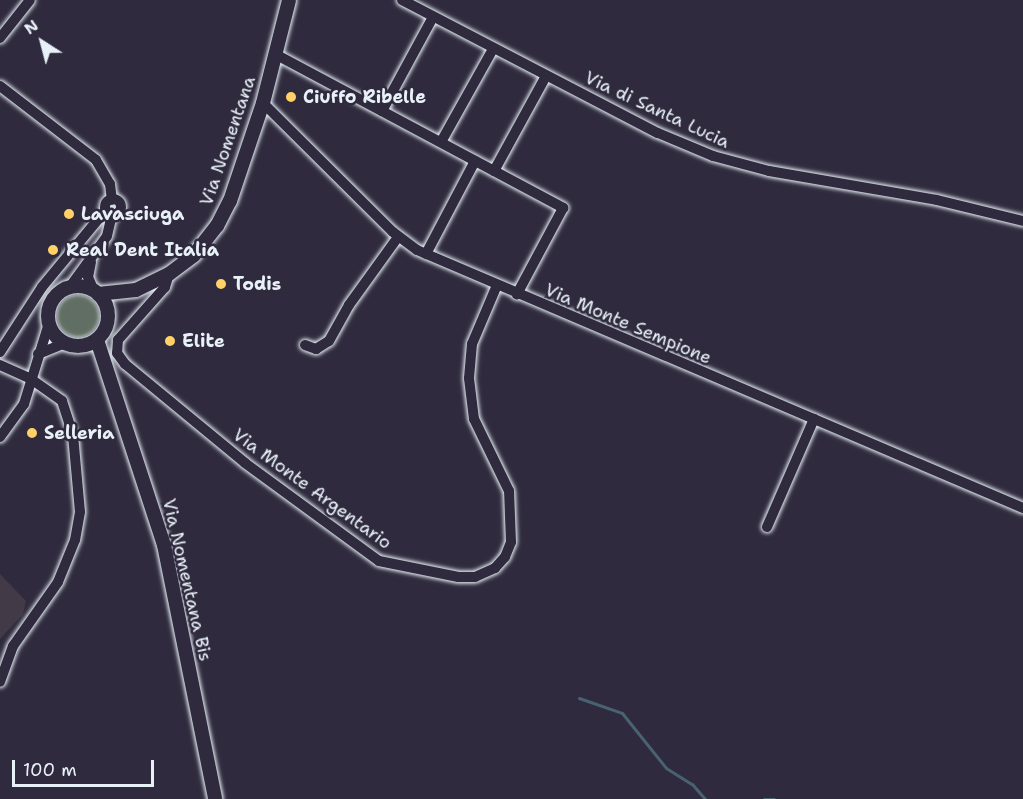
<!DOCTYPE html>
<html>
<head>
<meta charset="utf-8">
<style>
	body { margin:0 }
	#map { position:relative; width:1023px; height:799px; overflow:hidden; background:#2f2a3d; font-family:"Shantell Sans",sans-serif }
	div>[style] { position:absolute }
	.built>* { inset:0; background:#423a46 }
	.green>* { inset:0; background:#616e63 }
	.round { border-radius:50% }
	.stream>* { height:3px; margin:-1.5px; padding:0 1.5px; transform-origin:1.5px; border-radius:1.5px; background:#496270 }
	.roads { filter:drop-shadow(0 0 2px #e8f1f8) drop-shadow(0 0 2px #e8f1f8) }
	.minor>* { height:10px; margin:-5px; padding:0 5px; transform-origin:5px; border-radius:5px; background:#2f2a3d }
	.minor>.ring { margin:-5px; padding:0; box-sizing:content-box; background:none; border:10px solid #2f2a3d; border-radius:50% }
	.major>* { height:14px; margin:-7px; padding:0 7px; transform-origin:7px; border-radius:7px; background:#2f2a3d }
	.major>.ring { margin:-7px; padding:0; box-sizing:content-box; background:none; border:14px solid #2f2a3d; border-radius:50% }
	.dots>* { width:16px; height:16px; translate:-50% -50%; box-sizing:border-box; border:3px solid #2f2a3d; border-radius:50% }
	span { translate:-50% -50%; white-space:nowrap; text-align:center; line-height:1.15; -webkit-text-stroke:5px #2f2a3d; paint-order:stroke }
	.poi-label { font-size:18px; color:#e8f1f8; font-weight:700 }
	.left { translate:0 -50%; text-align:left }
	.street-label { font-size:18px; color:#e8f1f8 }
	.north { position:absolute; left:12px; top:12px; width:60px; height:60px; -webkit-text-stroke:4px #2f2a3d; paint-order:stroke; rotate:324deg; font-size:16px; font-weight:700; line-height:24px; text-align:center; color:#e8f1f8 }
	.north::after { content:''; display:block; margin:auto; width:21px; height:27px; background:#e8f1f8; clip-path:polygon(50% 0,100% 100%,50% 72%,0 100%) }
	.scale { position:absolute; left:12px; top:760px; width:142px; height:27px; box-sizing:border-box; border:3px solid #e8f1f8; border-top:0; padding-left:8px; font-size:18px; line-height:21px; white-space:nowrap; color:#e8f1f8; -webkit-text-stroke:4px #2f2a3d; paint-order:stroke }
</style>
</head>
<body>
<div id="map">
	<div class="built">
		<i style="clip-path:polygon(0 574px,26px 601px,23px 614px,0 639px)"></i>
	</div>
	<div class="green">
		<i class="round" style="left:57px;top:295px;width:42px;height:42px"></i>
	</div>
	<div class="stream">
		<i style="left:579px;top:698px;width:46px;rotate:19.2deg"></i>
		<i style="left:622px;top:713px;width:70px;rotate:51.3deg"></i>
		<i style="left:666px;top:768px;width:31px;rotate:32deg"></i>
		<i style="left:692px;top:784px;width:20px;rotate:49deg"></i>
		<i style="left:764px;top:799px;width:10px"></i>
	</div>
	<div class="roads">
		<div class="minor">
			<i style="left:402px;top:0;width:288px;rotate:27.5deg"></i>
			<i style="left:658px;top:133px;width:60px;rotate:22.7deg"></i>
			<i style="left:713px;top:156px;width:58px;rotate:15deg"></i>
			<i style="left:769px;top:171px;width:170px;rotate:9.8deg"></i>
			<i style="left:937px;top:200px;width:89px;rotate:13.7deg"></i>
			<i style="left:0;top:38px;width:48px;rotate:-51.7deg"></i>
			<i style="left:275px;top:54px;width:327px;rotate:28.1deg"></i>
			<i style="left:563px;top:208px;width:98px;rotate:118.1deg"></i>
			<i style="left:0;top:86px;width:121px;rotate:37.6deg"></i>
			<i style="left:96px;top:160px;width:28px;rotate:60deg"></i>
			<i style="left:110px;top:184px;width:16px;rotate:83deg"></i>
			<i style="left:263px;top:103px;width:183px;rotate:44.8deg"></i>
			<i style="left:393px;top:232px;width:30px;rotate:37deg"></i>
			<i style="left:417px;top:250px;width:659px;rotate:23.06deg"></i>
			<i style="left:382px;top:111px;width:107px;rotate:-61.5deg"></i>
			<i style="left:441px;top:142px;width:107px;rotate:-60.8deg"></i>
			<i style="left:494px;top:171px;width:108px;rotate:-61.3deg"></i>
			<i class="ring" style="left:105px;top:199px;width:6px;height:6px"></i>
			<i style="left:426px;top:254px;width:105px;rotate:-62.2deg"></i>
			<i style="left:91px;top:262px;width:15px;rotate:101deg"></i>
			<i style="left:88px;top:277px;width:15px;rotate:67deg"></i>
			<i style="left:169px;top:274px;width:14px;rotate:107deg"></i>
			<i style="left:165px;top:287px;width:71px;rotate:131.6deg"></i>
			<i style="left:118px;top:340px;width:13px;rotate:94deg"></i>
			<i style="left:117px;top:353px;width:14px;rotate:54deg"></i>
			<i style="left:125px;top:364px;width:156px;rotate:39.5deg"></i>
			<i style="left:245px;top:463px;width:166px;rotate:36.2deg"></i>
			<i style="left:379px;top:561px;width:81px;rotate:11.4deg"></i>
			<i style="left:458px;top:577px;width:17px"></i>
			<i style="left:475px;top:577px;width:22px;rotate:-24deg"></i>
			<i style="left:495px;top:568px;width:15px;rotate:-48deg"></i>
			<i style="left:505px;top:557px;width:16px;rotate:-68deg"></i>
			<i style="left:511px;top:542px;width:51px;rotate:-92.2deg"></i>
			<i style="left:509px;top:491px;width:80px;rotate:-115.9deg"></i>
			<i style="left:474px;top:419px;width:41px;rotate:-97deg"></i>
			<i style="left:469px;top:378px;width:34px;rotate:-85deg"></i>
			<i style="left:472px;top:344px;width:64px;rotate:-67deg"></i>
			<i style="left:69px;top:288px;width:64px;rotate:-53.8deg"></i>
			<i style="left:107px;top:236px;width:22px;rotate:-77deg"></i>
			<i style="left:305px;top:345px;width:12px;rotate:20deg"></i>
			<i style="left:316px;top:349px;width:15px;rotate:-32deg"></i>
			<i style="left:329px;top:341px;width:41px;rotate:-60.9deg"></i>
			<i style="left:349px;top:305px;width:84px;rotate:-54.2deg"></i>
			<i style="left:0;top:352px;width:77px;rotate:-57.1deg"></i>
			<i style="left:42px;top:287px;width:100px;rotate:-50.3deg"></i>
			<i style="left:38px;top:354px;width:29px;rotate:-22deg"></i>
			<i style="left:0;top:365px;width:34px;rotate:24deg"></i>
			<i style="left:31px;top:379px;width:38px;rotate:35deg"></i>
			<i style="left:62px;top:401px;width:36px;rotate:72deg"></i>
			<i style="left:73px;top:435px;width:77px;rotate:84.8deg"></i>
			<i style="left:80px;top:512px;width:28px;rotate:100deg"></i>
			<i style="left:75px;top:540px;width:45px;rotate:112deg"></i>
			<i style="left:58px;top:582px;width:78px;rotate:125.1deg"></i>
			<i style="left:13px;top:646px;width:38px;rotate:110deg"></i>
			<i style="left:0;top:437px;width:41px;rotate:-54deg"></i>
			<i style="left:24px;top:404px;width:85px;rotate:-72.8deg"></i>
			<i style="left:767px;top:527px;width:118px;rotate:-66.5deg"></i>
		</div>
		<div class="major">
			<i class="ring" style="left:48px;top:286px;width:46px;height:46px"></i>
			<i style="left:98px;top:294px;width:38px;rotate:-6deg"></i>
			<i style="left:136px;top:290px;width:37px;rotate:-26deg"></i>
			<i style="left:169px;top:274px;width:31px;rotate:-37deg"></i>
			<i style="left:194px;top:255px;width:37px;rotate:-52deg"></i>
			<i style="left:217px;top:226px;width:28px;rotate:-63deg"></i>
			<i style="left:230px;top:201px;width:103px;rotate:-71.4deg"></i>
			<i style="left:263px;top:103px;width:106px;rotate:-75.8deg"></i>
			<i style="left:97px;top:340px;width:216px;rotate:71.9deg"></i>
			<i style="left:164px;top:545px;width:259px;rotate:78.6deg"></i>
		</div>
	</div>
	<div class="dots">
		<i style="left:291px;top:97px;background:#ffd166"></i>
		<i style="left:69px;top:214px;background:#ffd166"></i>
		<i style="left:53px;top:250px;background:#ffd166"></i>
		<i style="left:221px;top:284px;background:#ffd166"></i>
		<i style="left:170px;top:341px;background:#ffd166"></i>
		<i style="left:32px;top:433px;background:#ffd166"></i>
	</div>
	<div class="poi-label">
		<span class="left" style="left:303px;top:97px">Ciuffo Ribelle</span>
		<span class="left" style="left:81px;top:214px">Lavasciuga</span>
		<span class="left" style="left:66px;top:250px">Real Dent Italia</span>
		<span class="left" style="left:233px;top:284px">Todis</span>
		<span class="left" style="left:182px;top:341px">Elite</span>
		<span class="left" style="left:44px;top:433px">Selleria</span>
	</div>
	<div class="street-label">
		<span style="left:657px;top:110px;rotate:25deg">Via di Santa Lucia</span>
		<span style="left:228px;top:141px;rotate:-71deg">Via Nomentana</span>
		<span style="left:628px;top:324px;rotate:23deg">Via Monte Sempione</span>
		<span style="left:312px;top:489px;rotate:36deg">Via Monte Argentario</span>
		<span style="left:187px;top:580px;rotate:77deg">Via Nomentana Bis</span>
	</div>
	<div class="north">N</div>
	<div class="scale">100 m</div>
</div>
</body>
</html>
